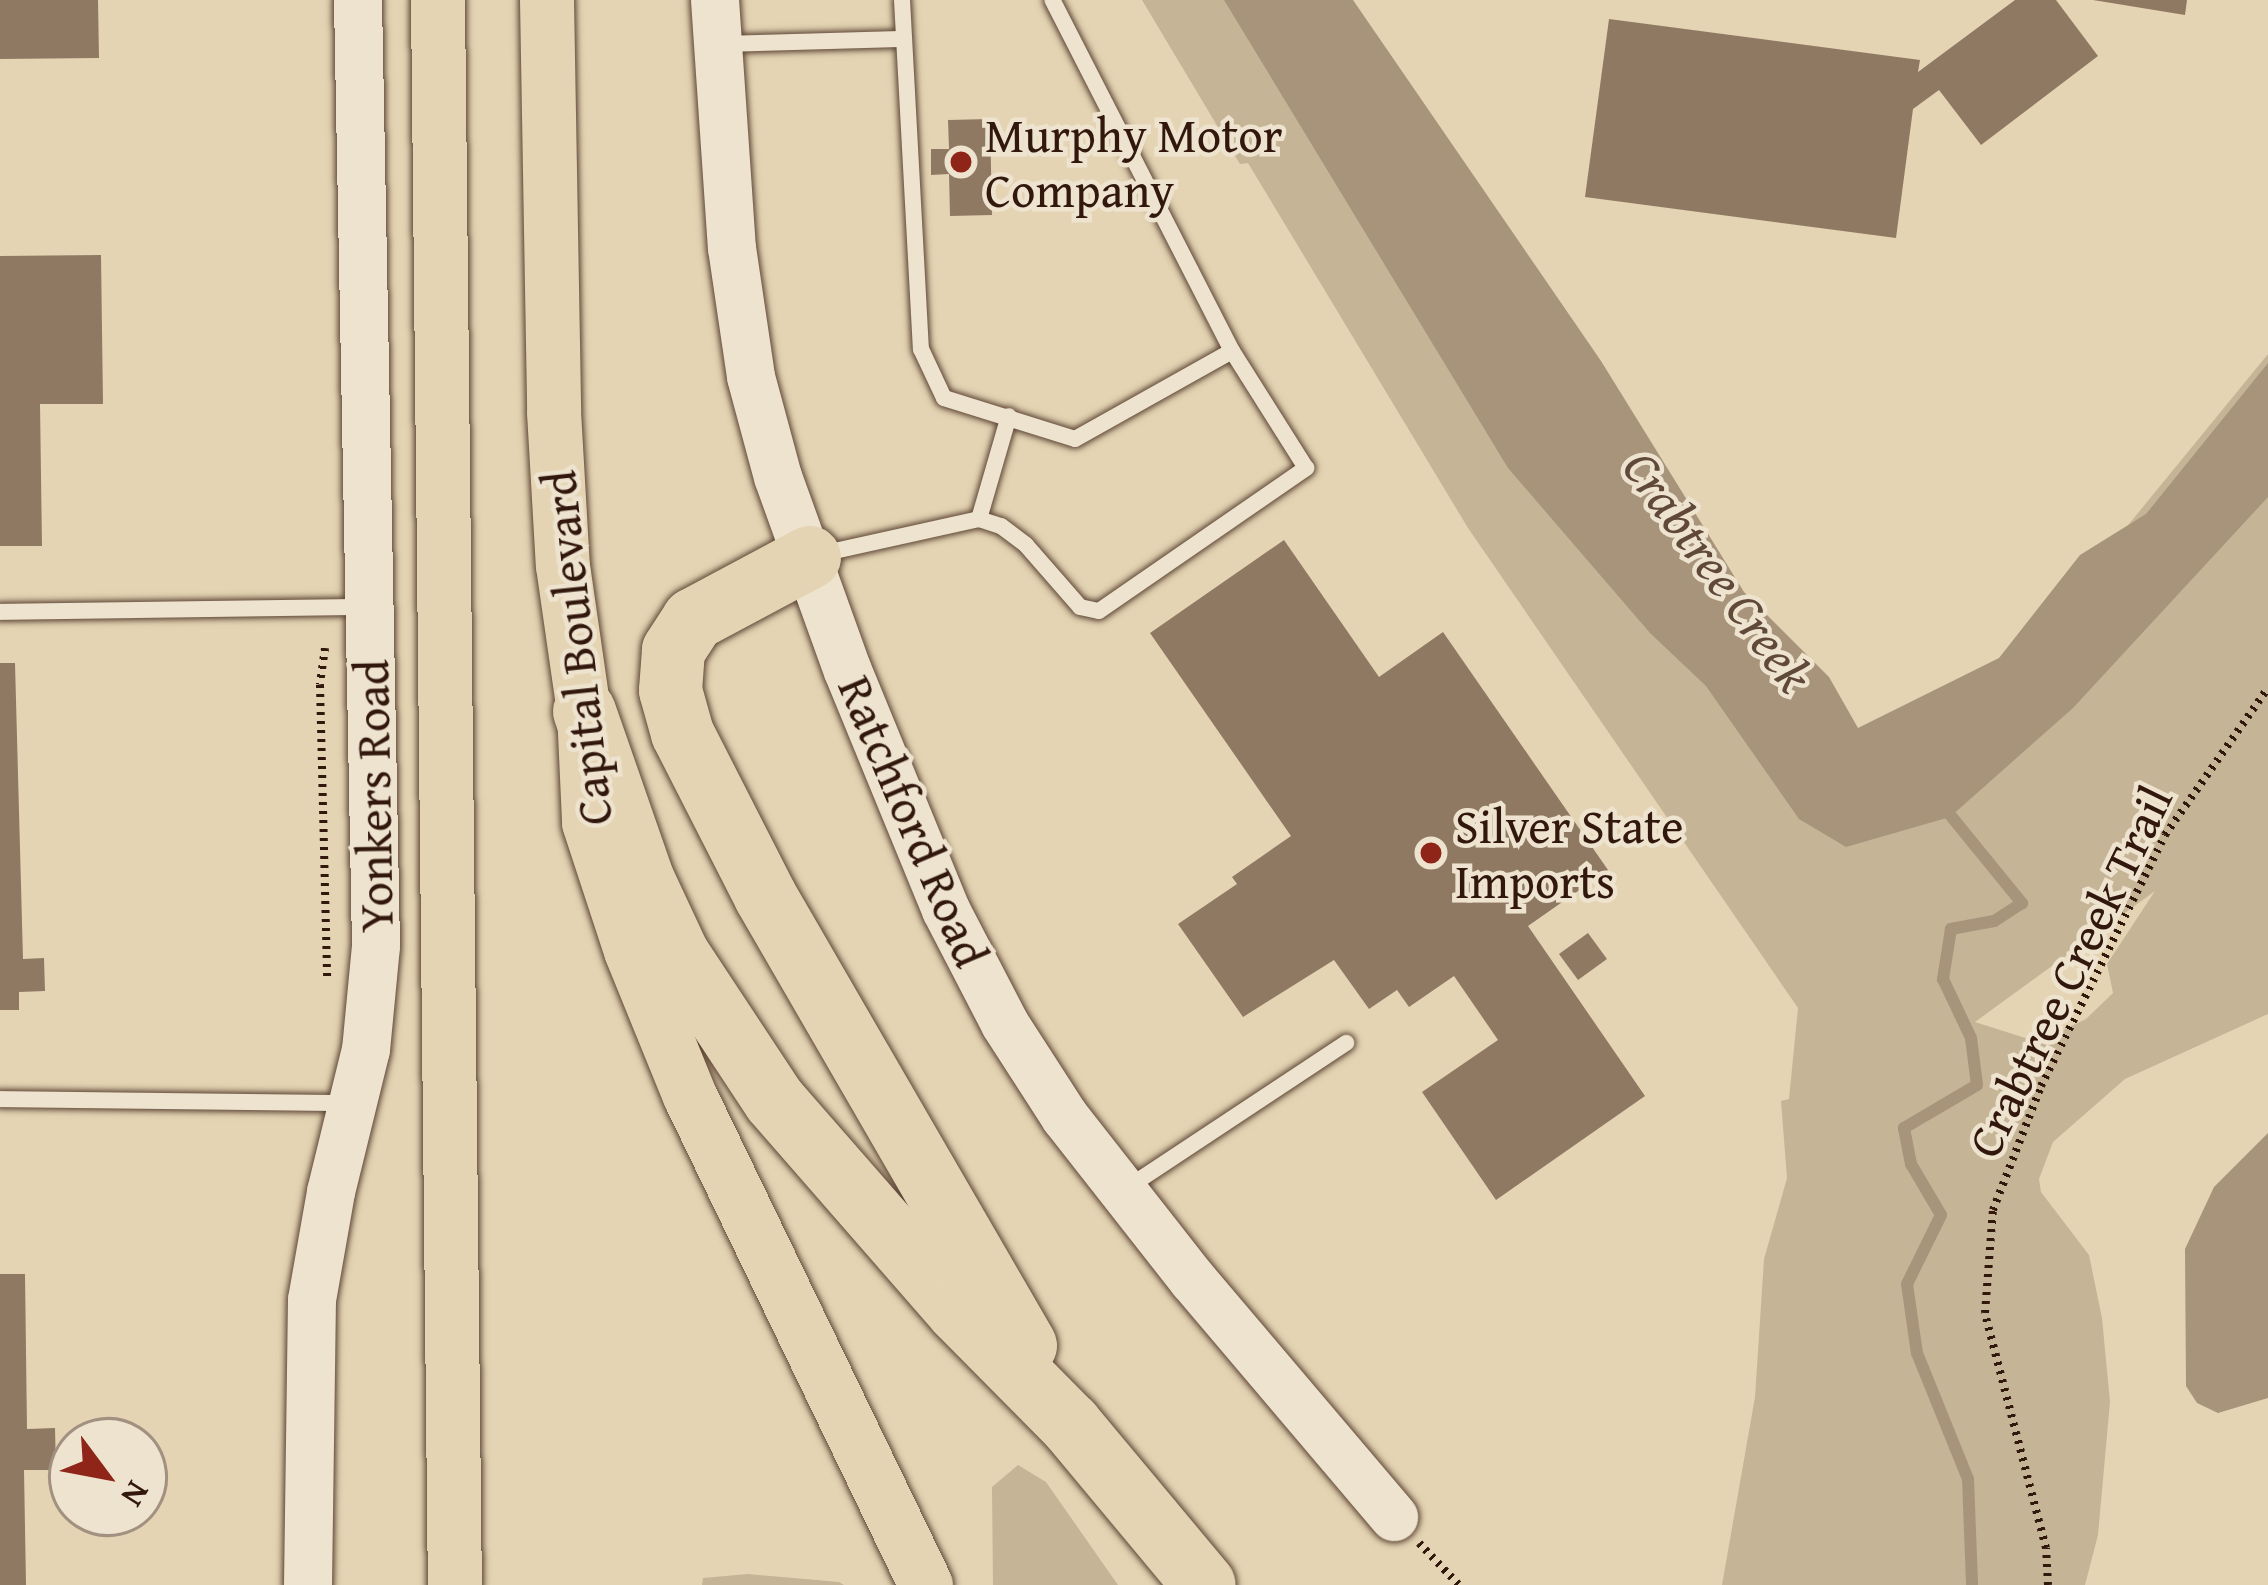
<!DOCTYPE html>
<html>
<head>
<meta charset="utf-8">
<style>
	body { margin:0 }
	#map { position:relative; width:2268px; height:1585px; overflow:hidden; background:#e4d4b3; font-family:"Gentium Book Plus",serif }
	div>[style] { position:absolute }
	.green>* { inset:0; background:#c6b497 }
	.water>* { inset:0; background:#a7947b }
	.stream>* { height:12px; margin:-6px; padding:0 6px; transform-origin:6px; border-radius:6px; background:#a7947b }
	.building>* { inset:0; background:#8f7963 }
	.path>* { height:8px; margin-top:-4px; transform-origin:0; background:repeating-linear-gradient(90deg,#32170d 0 3px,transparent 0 9px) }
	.roads { filter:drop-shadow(0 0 3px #5e4636) drop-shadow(0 0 3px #5e4636) }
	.lane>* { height:16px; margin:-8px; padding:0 8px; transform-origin:8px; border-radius:8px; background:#ede3ce }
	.secondary>* { height:48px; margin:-24px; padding:0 24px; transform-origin:24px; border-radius:24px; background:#ede3ce }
	.primary>* { height:54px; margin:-27px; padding:0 27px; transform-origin:27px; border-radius:27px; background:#e4d4b3 }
	.highway>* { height:63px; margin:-31.5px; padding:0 31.5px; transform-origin:31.5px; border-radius:31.5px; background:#e4d4b3 }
	.dots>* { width:33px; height:33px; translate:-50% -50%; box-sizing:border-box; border:6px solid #ede3ce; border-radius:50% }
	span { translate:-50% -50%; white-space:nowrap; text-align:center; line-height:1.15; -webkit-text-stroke:9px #ede3ce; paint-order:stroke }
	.poi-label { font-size:48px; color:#32170d }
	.left { translate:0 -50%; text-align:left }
	.street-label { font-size:48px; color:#32170d }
	.water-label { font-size:51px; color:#614939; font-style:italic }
	.north { position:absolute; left:48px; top:1417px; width:120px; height:120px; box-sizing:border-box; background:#ede3ce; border:3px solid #a29181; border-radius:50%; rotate:122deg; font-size:33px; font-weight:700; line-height:48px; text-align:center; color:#32170d }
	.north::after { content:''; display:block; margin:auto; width:42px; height:54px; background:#8f2418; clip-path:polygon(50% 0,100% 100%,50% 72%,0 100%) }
</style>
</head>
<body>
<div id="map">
	<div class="green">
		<i style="clip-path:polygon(evenodd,1142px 0,1299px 0,1832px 769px,1923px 739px,2093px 568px,2268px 354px,2268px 1014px,2125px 1079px,2053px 1142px,2039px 1179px,2041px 1192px,2089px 1255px,2102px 1318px,2110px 1402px,2098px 1535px,2085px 1585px,1722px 1585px,1755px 1397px,1764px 1259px,1787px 1178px,1781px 1101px,1789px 1099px,1798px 1008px,1468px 528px,1248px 163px,1240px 164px,1142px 0,2155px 891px,2107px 964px,2113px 993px,2086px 1019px,2038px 1042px,1975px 1022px,2155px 891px)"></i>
		<i style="clip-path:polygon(1018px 1465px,1046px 1482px,1118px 1585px,993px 1585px,992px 1487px)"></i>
		<i style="clip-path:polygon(748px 1574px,839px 1582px,844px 1585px,702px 1585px,703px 1578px)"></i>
	</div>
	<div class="water">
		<i style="clip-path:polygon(1224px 0,1353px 0,1601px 361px,1744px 592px,1829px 677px,1858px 728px,1999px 658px,2080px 555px,2146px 514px,2268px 363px,2268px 497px,2073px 708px,1950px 817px,1846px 847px,1799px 819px,1706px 686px,1650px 633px,1508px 468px)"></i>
		<i style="clip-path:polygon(2268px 1133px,2268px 1398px,2218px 1413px,2197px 1403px,2186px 1386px,2185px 1249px,2214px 1187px)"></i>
	</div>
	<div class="stream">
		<i style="left:1942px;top:805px;width:127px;rotate:50.8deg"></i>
		<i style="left:2022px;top:903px;width:33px;rotate:147deg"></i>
		<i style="left:1994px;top:921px;width:44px;rotate:169.5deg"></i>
		<i style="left:1951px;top:929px;width:51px;rotate:99.1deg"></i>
		<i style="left:1943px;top:979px;width:65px;rotate:64.6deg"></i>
		<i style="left:1971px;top:1038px;width:47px;rotate:82.7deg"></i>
		<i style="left:1977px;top:1085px;width:85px;rotate:149.5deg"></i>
		<i style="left:1904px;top:1128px;width:37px;rotate:79deg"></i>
		<i style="left:1911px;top:1164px;width:59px;rotate:59.5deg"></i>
		<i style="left:1941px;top:1215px;width:77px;rotate:116.2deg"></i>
		<i style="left:1907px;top:1284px;width:70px;rotate:81.8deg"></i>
		<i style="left:1917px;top:1353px;width:136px;rotate:68deg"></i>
		<i style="left:1968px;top:1479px;width:106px;rotate:87.8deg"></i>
	</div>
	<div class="building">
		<i style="clip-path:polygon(0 0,98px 0,99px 58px,0 59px)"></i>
		<i style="clip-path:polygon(2015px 0,2056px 0,2098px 56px,1981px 145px,1939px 90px,1913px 109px,1896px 238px,1585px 197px,1609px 19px,1920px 60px,1918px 72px)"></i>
		<i style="clip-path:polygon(2093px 0,2187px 0,2185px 15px)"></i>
		<i style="clip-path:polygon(990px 119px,992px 215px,950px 216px,949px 174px,931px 175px,931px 149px,949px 149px,948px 120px)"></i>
		<i style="clip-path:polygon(101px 255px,103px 404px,40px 404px,42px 546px,0 546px,0 256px)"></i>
		<i style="clip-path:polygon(1284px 540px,1379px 677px,1443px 632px,1608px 870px,1528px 926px,1645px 1096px,1496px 1200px,1422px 1092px,1498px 1040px,1454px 976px,1409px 1007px,1397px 990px,1369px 1009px,1334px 960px,1243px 1017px,1178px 924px,1237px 884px,1232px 877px,1291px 836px,1150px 633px)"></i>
		<i style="clip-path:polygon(0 663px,15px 663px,23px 959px,44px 958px,45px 991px,19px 992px,19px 1010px,0 1010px)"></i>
		<i style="clip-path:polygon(1588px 933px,1607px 959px,1578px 980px,1559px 954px)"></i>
		<i style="clip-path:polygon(0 1274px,25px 1274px,27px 1429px,55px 1428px,56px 1470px,24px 1470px,26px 1585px,0 1585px)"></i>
	</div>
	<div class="path">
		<i style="left:325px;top:648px;width:37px;rotate:98deg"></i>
		<i style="left:320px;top:685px;width:296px;rotate:88.6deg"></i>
		<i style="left:1419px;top:1543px;width:58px;rotate:46.4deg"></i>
		<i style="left:2048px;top:1585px;width:37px;rotate:-93deg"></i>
		<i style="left:2046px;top:1548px;width:243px;rotate:-104.6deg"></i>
		<i style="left:1985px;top:1313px;width:103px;rotate:-85.6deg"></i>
		<i style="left:1993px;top:1210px;width:133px;rotate:-68.8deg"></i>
		<i style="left:2041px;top:1086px;width:280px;rotate:-63.7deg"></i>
		<i style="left:2165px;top:835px;width:179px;rotate:-55deg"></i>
	</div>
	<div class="roads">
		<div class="lane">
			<i style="left:902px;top:0;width:350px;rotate:86.9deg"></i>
			<i style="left:921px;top:349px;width:54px;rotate:64.9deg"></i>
			<i style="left:944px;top:398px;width:137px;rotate:17.4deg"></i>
			<i style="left:1075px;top:439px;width:180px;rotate:-29.3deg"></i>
			<i style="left:1232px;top:351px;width:394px;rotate:-117.1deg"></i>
			<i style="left:722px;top:44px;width:179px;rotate:-1.6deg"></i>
			<i style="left:979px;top:519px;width:107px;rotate:-73.8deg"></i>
			<i style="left:821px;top:554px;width:162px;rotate:-12.5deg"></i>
			<i style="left:979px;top:519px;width:23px;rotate:18deg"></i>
			<i style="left:1001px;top:526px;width:31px;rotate:37deg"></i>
			<i style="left:1026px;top:545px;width:82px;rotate:48.9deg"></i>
			<i style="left:1080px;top:607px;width:19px;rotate:12deg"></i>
			<i style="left:1099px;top:611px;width:252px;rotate:-34.6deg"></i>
			<i style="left:1306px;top:468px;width:138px;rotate:-122.3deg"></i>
			<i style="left:0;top:612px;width:364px;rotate:-0.8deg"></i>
			<i style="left:0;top:1099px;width:347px;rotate:0.7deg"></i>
			<i style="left:1127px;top:1188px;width:263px;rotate:-33.5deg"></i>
		</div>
		<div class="secondary">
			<i style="left:715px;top:0;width:249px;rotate:86.1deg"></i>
			<i style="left:732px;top:248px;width:130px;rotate:81.6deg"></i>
			<i style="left:751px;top:377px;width:104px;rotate:74.9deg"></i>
			<i style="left:778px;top:477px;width:206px;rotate:70.2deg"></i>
			<i style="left:848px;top:671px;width:258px;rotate:67.7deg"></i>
			<i style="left:946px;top:910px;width:128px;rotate:62.6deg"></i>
			<i style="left:1005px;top:1024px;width:111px;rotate:57.2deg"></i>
			<i style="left:1065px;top:1117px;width:207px;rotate:51.9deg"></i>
			<i style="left:1193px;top:1280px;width:311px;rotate:49.7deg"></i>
			<i style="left:308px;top:1585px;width:285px;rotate:-89.2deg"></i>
			<i style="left:312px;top:1300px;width:110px;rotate:-80deg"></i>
			<i style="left:331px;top:1192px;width:146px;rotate:-76.2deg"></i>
			<i style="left:366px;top:1050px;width:104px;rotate:-84.5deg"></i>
			<i style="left:376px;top:946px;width:946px;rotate:-91.09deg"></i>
		</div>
		<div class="primary">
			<i style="left:438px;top:0;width:1585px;rotate:89.39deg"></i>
			<i style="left:547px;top:0;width:412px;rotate:89deg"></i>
			<i style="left:554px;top:412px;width:154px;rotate:86.7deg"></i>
			<i style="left:563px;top:566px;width:147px;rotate:81.8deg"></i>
			<i style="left:584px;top:711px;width:112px;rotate:87.4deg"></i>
			<i style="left:589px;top:823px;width:135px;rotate:71.8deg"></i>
			<i style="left:631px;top:951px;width:157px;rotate:67.9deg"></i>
			<i style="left:690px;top:1096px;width:543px;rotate:64.24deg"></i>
		</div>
		<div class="highway">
			<i style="left:809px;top:557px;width:132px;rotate:151.9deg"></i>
			<i style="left:693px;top:619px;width:37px;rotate:123deg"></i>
			<i style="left:673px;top:650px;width:40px;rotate:94.3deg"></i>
			<i style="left:670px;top:690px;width:45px;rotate:74.4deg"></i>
			<i style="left:682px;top:733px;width:183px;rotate:63deg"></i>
			<i style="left:765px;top:896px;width:519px;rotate:59.93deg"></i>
			<i style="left:584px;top:711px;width:179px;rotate:70.8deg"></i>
			<i style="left:643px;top:880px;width:81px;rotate:65deg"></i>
			<i style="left:677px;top:953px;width:176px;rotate:56.6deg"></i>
			<i style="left:774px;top:1100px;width:280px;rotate:48.9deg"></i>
			<i style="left:958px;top:1311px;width:159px;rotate:45.3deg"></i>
			<i style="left:1070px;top:1424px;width:209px;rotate:50.2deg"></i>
		</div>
	</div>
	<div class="dots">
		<i style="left:961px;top:162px;background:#8f2418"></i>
		<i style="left:1431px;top:853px;background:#8f2418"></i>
	</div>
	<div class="poi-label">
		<span class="left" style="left:985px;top:162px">Murphy Motor<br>Company</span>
		<span class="left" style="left:1455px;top:853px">Silver State<br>Imports</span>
	</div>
	<div class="street-label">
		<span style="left:576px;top:648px;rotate:-96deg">Capital Boulevard</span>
		<span style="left:373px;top:796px;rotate:-91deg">Yonkers Road</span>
		<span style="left:914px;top:821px;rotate:67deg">Ratchford Road</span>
		<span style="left:2069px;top:971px;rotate:-64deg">Crabtree Creek Trail</span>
	</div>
	<div class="water-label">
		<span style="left:1718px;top:571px;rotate:54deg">Crabtree Creek</span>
	</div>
	<div class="north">N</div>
</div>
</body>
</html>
